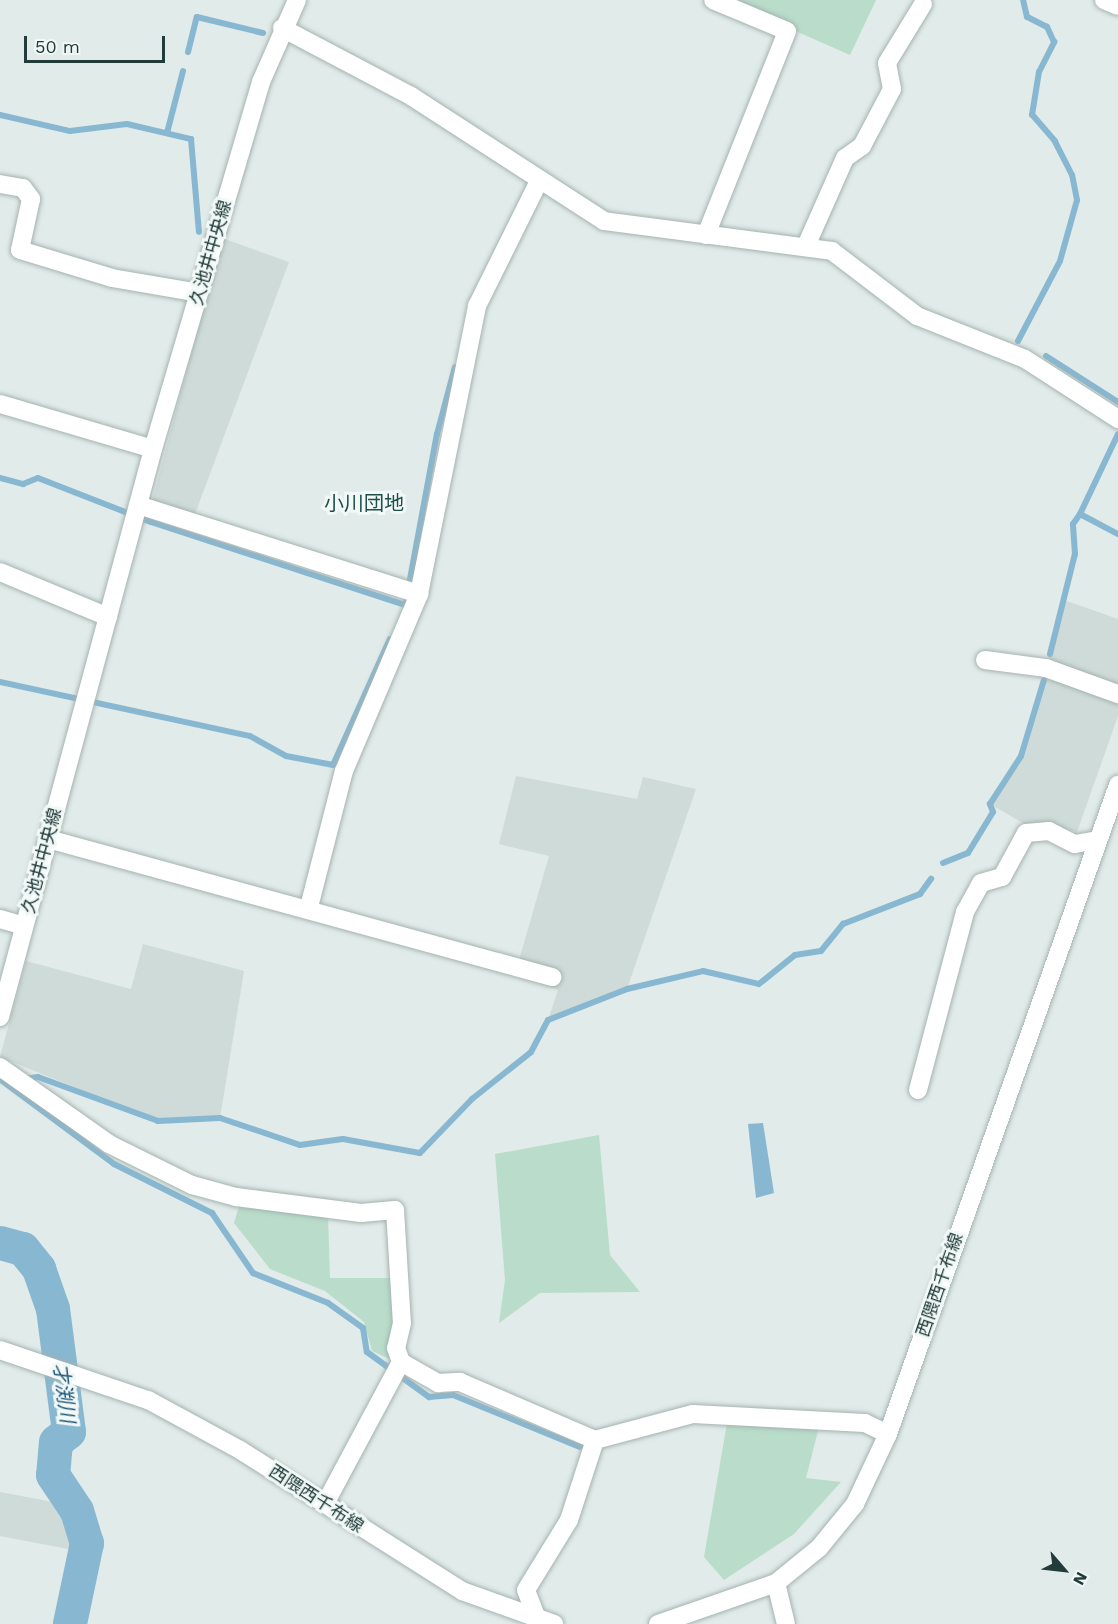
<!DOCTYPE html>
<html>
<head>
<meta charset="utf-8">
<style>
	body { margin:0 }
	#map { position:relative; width:1118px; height:1624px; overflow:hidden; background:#e1ebe9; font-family:"Work Sans","Noto Sans JP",sans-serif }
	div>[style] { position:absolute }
	.built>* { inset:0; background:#cfdbd8 }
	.green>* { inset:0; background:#b9ddca }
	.water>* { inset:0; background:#88b7d1 }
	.stream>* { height:6px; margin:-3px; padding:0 3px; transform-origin:3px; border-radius:3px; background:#88b7d1 }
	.river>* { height:34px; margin:-17px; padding:0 17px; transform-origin:17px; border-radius:17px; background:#88b7d1 }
	.roads { filter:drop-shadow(0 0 2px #a4b3b1) drop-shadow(0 0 2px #a4b3b1) }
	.minor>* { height:18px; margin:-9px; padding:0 9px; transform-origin:9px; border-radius:9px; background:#fff }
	span { translate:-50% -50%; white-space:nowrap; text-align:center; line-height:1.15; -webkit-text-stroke:6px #f1f8f6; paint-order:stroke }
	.street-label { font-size:18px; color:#213c3a }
	.neighbourhood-label { font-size:20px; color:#1d4e4c }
	.water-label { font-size:20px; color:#1b5578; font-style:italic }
	.north { position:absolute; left:1034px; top:1540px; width:60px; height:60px; -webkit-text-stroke:4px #f1f8f6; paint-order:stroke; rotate:118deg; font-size:16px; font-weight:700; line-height:24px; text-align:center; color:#213c3a }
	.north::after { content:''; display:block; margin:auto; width:21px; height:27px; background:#213c3a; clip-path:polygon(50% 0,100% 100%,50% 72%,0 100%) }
	.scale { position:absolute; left:24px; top:36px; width:141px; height:27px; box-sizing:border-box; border:3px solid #213c3a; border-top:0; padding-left:8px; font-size:18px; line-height:21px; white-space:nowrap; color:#213c3a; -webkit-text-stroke:4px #f1f8f6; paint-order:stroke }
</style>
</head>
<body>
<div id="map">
	<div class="built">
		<i style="clip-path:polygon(222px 238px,289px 262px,195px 514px,152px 502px)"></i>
		<i style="clip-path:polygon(1064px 600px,1118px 619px,1118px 716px,1077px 832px,1047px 824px,1033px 829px,990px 804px,1021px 756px)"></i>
		<i style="clip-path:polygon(516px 776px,637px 799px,643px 777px,696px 789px,627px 989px,548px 1020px,558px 990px,515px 974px,549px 856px,499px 844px)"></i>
		<i style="clip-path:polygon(143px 944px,244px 971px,220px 1118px,158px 1121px,0 1057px,26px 961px,131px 989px)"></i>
		<i style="clip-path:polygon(0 1492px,69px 1505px,79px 1551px,0 1536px)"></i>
	</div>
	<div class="green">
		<i style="clip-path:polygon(725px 0,876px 0,850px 55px)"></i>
		<i style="clip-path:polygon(599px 1135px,610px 1255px,640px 1292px,540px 1293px,499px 1323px,505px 1280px,495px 1154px)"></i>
		<i style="clip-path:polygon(240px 1203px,328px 1215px,330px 1278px,393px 1278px,394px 1361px,372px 1351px,364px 1322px,325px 1291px,270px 1269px,234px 1223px)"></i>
		<i style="clip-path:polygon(728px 1417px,820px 1423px,806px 1478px,841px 1482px,794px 1534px,724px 1580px,704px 1557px)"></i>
	</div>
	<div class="water">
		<i style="clip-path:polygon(763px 1123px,774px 1193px,756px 1198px,748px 1124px)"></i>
	</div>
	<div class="stream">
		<i style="left:188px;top:52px;width:36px;rotate:-76deg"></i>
		<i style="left:197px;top:17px;width:68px;rotate:13.6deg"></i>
		<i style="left:0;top:115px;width:72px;rotate:12.9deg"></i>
		<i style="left:70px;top:131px;width:57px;rotate:-7deg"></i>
		<i style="left:127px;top:124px;width:66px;rotate:13.2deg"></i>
		<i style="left:191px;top:139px;width:93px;rotate:85.1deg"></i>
		<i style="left:167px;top:133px;width:64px;rotate:-75.5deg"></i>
		<i style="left:1018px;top:341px;width:90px;rotate:-62.3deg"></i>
		<i style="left:1060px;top:261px;width:63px;rotate:-74.4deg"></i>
		<i style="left:1077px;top:200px;width:25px;rotate:-101deg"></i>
		<i style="left:1072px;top:175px;width:38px;rotate:-117deg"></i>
		<i style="left:1055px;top:141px;width:35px;rotate:-131deg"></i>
		<i style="left:1032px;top:115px;width:44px;rotate:-80.8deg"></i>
		<i style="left:1039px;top:72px;width:34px;rotate:-63deg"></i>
		<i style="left:1054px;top:42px;width:17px;rotate:-115deg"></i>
		<i style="left:1047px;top:27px;width:22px;rotate:-153deg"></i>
		<i style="left:1027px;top:17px;width:17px;rotate:-103deg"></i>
		<i style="left:1046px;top:356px;width:85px;rotate:32.6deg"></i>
		<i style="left:1118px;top:434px;width:89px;rotate:115.4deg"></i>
		<i style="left:1080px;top:514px;width:43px;rotate:27.8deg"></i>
		<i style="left:0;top:478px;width:24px;rotate:15deg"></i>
		<i style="left:23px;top:484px;width:16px;rotate:-22deg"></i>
		<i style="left:38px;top:478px;width:121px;rotate:21.3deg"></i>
		<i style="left:151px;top:522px;width:267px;rotate:18.1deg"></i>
		<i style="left:405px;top:605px;width:5px;rotate:-68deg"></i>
		<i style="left:408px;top:590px;width:159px;rotate:-79.5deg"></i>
		<i style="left:437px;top:434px;width:69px;rotate:-75deg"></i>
		<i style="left:1050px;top:654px;width:103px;rotate:-76deg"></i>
		<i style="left:1075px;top:554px;width:30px;rotate:-94deg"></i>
		<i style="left:1073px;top:524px;width:12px;rotate:-55deg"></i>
		<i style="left:0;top:682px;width:256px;rotate:12.2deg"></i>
		<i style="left:250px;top:736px;width:41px;rotate:29.1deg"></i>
		<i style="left:286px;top:756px;width:48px;rotate:10.8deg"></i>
		<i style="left:333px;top:765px;width:138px;rotate:-65.7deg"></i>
		<i style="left:943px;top:863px;width:27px;rotate:-22deg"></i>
		<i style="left:968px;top:853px;width:48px;rotate:-58.6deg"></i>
		<i style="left:993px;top:812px;width:9px;rotate:-111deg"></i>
		<i style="left:990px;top:804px;width:57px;rotate:-57.1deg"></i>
		<i style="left:1021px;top:756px;width:79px;rotate:-73.2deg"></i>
		<i style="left:25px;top:1079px;width:13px;rotate:-9deg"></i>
		<i style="left:38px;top:1077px;width:128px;rotate:20.1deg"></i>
		<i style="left:158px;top:1121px;width:62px;rotate:-2.8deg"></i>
		<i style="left:220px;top:1118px;width:84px;rotate:18.6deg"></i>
		<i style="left:300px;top:1145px;width:43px;rotate:-7.9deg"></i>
		<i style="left:343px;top:1139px;width:78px;rotate:10.3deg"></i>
		<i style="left:420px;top:1153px;width:75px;rotate:-46.1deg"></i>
		<i style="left:472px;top:1099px;width:75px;rotate:-38.5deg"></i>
		<i style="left:531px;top:1052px;width:36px;rotate:-62deg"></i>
		<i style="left:548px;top:1020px;width:85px;rotate:-21.4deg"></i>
		<i style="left:627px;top:989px;width:78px;rotate:-13.3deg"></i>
		<i style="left:703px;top:971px;width:57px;rotate:13.1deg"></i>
		<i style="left:759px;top:984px;width:46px;rotate:-38.9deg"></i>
		<i style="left:795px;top:955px;width:26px;rotate:-9deg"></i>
		<i style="left:821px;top:951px;width:35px;rotate:-51deg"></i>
		<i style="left:843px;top:924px;width:83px;rotate:-21.3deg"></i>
		<i style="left:920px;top:894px;width:19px;rotate:-54deg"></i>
		<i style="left:1px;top:1080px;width:141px;rotate:36.6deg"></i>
		<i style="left:114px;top:1164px;width:110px;rotate:26.6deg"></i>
		<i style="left:212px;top:1213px;width:73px;rotate:55.7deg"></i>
		<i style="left:253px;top:1273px;width:81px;rotate:21.8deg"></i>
		<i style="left:328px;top:1303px;width:43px;rotate:35.5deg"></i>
		<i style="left:363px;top:1328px;width:24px;rotate:81deg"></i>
		<i style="left:367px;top:1352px;width:77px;rotate:36deg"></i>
		<i style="left:429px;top:1397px;width:24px;rotate:-5deg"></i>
		<i style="left:453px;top:1395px;width:137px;rotate:22.3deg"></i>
	</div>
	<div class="river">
		<i style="left:0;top:1243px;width:24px;rotate:15deg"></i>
		<i style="left:23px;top:1249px;width:26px;rotate:51deg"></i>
		<i style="left:39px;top:1269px;width:42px;rotate:70.7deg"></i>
		<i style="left:53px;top:1309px;width:124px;rotate:82.6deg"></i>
		<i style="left:69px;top:1432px;width:16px;rotate:142deg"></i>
		<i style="left:56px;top:1442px;width:33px;rotate:95deg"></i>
		<i style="left:53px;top:1475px;width:43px;rotate:56.3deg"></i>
		<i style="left:77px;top:1511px;width:34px;rotate:73deg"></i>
		<i style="left:87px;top:1543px;width:83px;rotate:101.9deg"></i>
	</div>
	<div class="roads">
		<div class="minor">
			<i style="left:1104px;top:0;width:15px;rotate:23deg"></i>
			<i style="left:282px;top:28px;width:146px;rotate:27.8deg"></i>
			<i style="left:411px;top:96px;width:230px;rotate:32.9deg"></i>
			<i style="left:604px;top:221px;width:230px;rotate:7.5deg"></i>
			<i style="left:832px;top:251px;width:107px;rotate:37.4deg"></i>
			<i style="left:917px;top:316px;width:116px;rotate:21.7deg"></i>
			<i style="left:1025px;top:359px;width:111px;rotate:32.8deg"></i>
			<i style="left:0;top:184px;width:23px;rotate:10deg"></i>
			<i style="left:23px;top:188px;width:14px;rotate:54deg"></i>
			<i style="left:31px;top:199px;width:52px;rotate:102.2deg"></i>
			<i style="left:20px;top:250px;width:96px;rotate:16.9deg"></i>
			<i style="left:112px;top:278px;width:88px;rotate:9.8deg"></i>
			<i style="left:706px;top:235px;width:219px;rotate:-68.3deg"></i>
			<i style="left:787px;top:31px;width:80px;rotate:-157.3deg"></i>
			<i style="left:806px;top:246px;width:96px;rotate:-66.1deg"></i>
			<i style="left:845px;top:158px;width:21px;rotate:-35deg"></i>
			<i style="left:862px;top:146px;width:64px;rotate:-62.2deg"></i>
			<i style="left:892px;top:89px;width:26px;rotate:-101deg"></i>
			<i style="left:887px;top:63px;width:69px;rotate:-58.6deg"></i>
			<i style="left:0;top:404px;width:159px;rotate:16.4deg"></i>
			<i style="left:138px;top:505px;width:295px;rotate:17.6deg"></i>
			<i style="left:0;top:572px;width:117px;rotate:22.6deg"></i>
			<i style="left:985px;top:660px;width:62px;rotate:7.5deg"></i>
			<i style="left:1046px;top:668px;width:77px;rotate:19.9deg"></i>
			<i style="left:48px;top:839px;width:523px;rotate:15.31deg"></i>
			<i style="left:309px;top:907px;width:140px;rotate:-75.6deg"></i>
			<i style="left:344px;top:771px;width:192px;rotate:-67deg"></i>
			<i style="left:419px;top:594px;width:294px;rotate:-78.6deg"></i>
			<i style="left:477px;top:306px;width:140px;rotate:-63.6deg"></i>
			<i style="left:0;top:919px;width:25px;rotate:16deg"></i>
			<i style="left:0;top:1017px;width:588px;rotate:-74.92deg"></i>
			<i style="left:153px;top:449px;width:383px;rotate:-73.6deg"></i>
			<i style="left:261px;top:82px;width:90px;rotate:-66.3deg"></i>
			<i style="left:0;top:1067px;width:133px;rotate:35.2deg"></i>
			<i style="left:109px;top:1144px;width:93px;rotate:26.3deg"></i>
			<i style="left:192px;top:1185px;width:46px;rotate:15.3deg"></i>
			<i style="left:236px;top:1197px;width:126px;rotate:7.3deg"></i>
			<i style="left:361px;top:1213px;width:34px;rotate:-5deg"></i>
			<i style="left:395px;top:1210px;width:113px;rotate:86.5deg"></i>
			<i style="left:402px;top:1323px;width:26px;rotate:103deg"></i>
			<i style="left:396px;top:1348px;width:15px;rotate:70deg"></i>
			<i style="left:401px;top:1362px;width:161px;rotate:118.2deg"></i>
			<i style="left:918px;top:1090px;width:184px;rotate:-75.2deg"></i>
			<i style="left:965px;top:912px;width:33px;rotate:-61deg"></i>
			<i style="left:981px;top:883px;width:22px;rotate:-16deg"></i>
			<i style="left:1002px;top:877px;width:50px;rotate:-61.4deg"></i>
			<i style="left:1026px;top:833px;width:23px;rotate:-5deg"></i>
			<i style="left:1049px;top:831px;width:29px;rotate:27deg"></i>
			<i style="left:1075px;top:844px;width:23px;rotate:-10deg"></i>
			<i style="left:0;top:1350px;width:156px;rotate:18.7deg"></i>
			<i style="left:148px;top:1400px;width:105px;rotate:28.5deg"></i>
			<i style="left:240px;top:1450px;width:263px;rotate:32.4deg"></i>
			<i style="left:462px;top:1591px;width:98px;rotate:19.7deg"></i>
			<i style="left:401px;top:1362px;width:43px;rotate:29.6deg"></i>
			<i style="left:438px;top:1383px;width:22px;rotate:-3deg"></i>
			<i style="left:460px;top:1382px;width:147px;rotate:23.2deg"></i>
			<i style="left:776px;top:1583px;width:42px;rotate:76.3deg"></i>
			<i style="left:539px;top:1624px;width:36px;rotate:-111deg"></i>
			<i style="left:526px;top:1590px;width:82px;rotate:-58.4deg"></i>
			<i style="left:569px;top:1520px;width:84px;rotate:-72deg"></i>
			<i style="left:595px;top:1440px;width:101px;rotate:-14.9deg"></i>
			<i style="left:693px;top:1414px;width:172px;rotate:3deg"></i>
			<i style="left:865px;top:1423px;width:25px;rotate:26deg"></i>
			<i style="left:658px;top:1624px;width:125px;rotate:-19.2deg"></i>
			<i style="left:776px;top:1583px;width:55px;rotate:-39.1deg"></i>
			<i style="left:819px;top:1548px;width:57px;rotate:-50.7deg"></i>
			<i style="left:855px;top:1504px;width:77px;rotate:-64.8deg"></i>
			<i style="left:888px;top:1434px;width:689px;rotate:-70.49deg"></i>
		</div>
	</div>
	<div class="street-label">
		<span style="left:211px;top:253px;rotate:-74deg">久池井中央線</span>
		<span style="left:42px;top:861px;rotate:-75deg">久池井中央線</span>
		<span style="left:940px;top:1285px;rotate:-71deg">西隈西千布線</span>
		<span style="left:316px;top:1499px;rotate:33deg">西隈西千布線</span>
	</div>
	<div class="neighbourhood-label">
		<span style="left:364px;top:503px">小川団地</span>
	</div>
	<div class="water-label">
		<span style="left:64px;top:1393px;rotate:83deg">才渕川</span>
	</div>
	<div class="north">N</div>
	<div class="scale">50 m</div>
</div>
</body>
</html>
